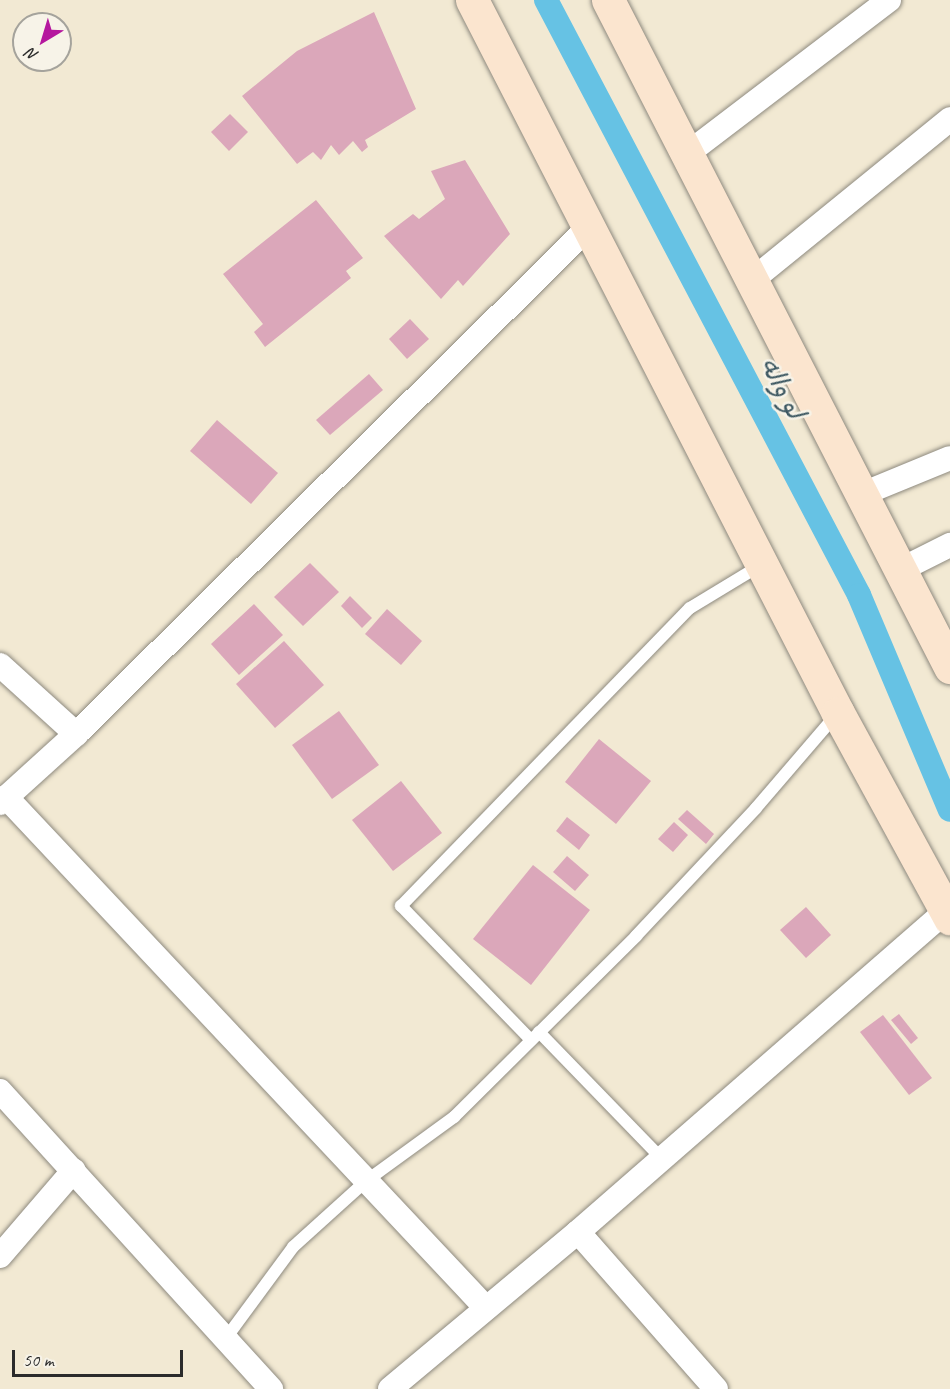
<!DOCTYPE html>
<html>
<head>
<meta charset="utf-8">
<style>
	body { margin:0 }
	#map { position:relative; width:950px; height:1389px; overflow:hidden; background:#f2e9d3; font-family:Caveat,"Playpen Sans Arabic",sans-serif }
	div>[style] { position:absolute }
	.canal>* { height:24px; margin:-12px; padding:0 12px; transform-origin:12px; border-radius:12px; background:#66c2e4 }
	.building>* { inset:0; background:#dba7ba }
	.roads { filter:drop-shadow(0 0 2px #8e8a7f) drop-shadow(0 0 2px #8e8a7f) }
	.lane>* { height:12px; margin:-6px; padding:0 6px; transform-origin:6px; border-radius:6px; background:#fff }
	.street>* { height:24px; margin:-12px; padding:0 12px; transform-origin:12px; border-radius:12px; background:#fff }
	.secondary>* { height:33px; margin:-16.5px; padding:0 16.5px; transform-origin:16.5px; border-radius:16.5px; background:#fbe5cf }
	span { translate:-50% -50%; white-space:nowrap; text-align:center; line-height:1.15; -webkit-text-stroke:5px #f7f3e8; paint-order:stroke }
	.water-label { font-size:26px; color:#3d5862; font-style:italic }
	.north { position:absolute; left:12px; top:12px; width:60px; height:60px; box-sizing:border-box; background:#f7f3e8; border:2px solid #a5a39c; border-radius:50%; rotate:218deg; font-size:16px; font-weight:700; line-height:24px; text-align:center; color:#2b2b2b }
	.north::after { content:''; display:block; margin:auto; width:21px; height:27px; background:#b5179e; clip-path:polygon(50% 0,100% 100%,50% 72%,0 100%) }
	.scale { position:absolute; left:12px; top:1350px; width:171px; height:27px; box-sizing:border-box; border:3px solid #2b2b2b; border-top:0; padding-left:8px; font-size:18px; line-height:21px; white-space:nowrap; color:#2b2b2b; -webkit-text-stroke:4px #f7f3e8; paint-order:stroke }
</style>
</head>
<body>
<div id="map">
	<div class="canal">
		<i style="left:546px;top:0;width:672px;rotate:62.25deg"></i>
		<i style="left:859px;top:595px;width:233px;rotate:67.1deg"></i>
	</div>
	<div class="building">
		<i style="clip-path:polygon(374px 12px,416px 109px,365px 140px,368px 147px,362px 152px,353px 141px,339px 155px,331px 145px,321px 160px,313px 152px,297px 164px,242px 96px,297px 51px)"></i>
		<i style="clip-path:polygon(230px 114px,248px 132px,229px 151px,211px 132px)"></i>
		<i style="clip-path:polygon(465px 160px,510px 234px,463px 286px,458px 280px,441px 299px,384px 236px,413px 214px,419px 219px,445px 199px,431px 171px)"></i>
		<i style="clip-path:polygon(316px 200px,363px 258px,346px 271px,351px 278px,265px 347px,254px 332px,263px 324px,223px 274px)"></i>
		<i style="clip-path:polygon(410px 319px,429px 339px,407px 359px,389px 339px)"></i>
		<i style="clip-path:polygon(369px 374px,383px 390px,330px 435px,316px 420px)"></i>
		<i style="clip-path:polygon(217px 420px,278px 473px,251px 504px,190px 451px)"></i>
		<i style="clip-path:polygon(310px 563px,339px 592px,303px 626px,274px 597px)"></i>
		<i style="clip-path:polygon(350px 596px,372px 618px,362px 628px,341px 606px)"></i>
		<i style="clip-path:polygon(254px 604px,283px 635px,239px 675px,211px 644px)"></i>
		<i style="clip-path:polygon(387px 609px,422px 641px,401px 665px,365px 634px)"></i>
		<i style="clip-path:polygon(284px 641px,324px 685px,275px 728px,236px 684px)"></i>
		<i style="clip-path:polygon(339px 711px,379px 765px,332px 799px,292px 745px)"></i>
		<i style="clip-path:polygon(599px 739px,651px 781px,616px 824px,565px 782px)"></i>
		<i style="clip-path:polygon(401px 781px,442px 833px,393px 871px,352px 820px)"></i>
		<i style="clip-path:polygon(687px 810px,714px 834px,706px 844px,678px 819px)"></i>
		<i style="clip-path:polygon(567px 817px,590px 835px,579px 850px,556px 831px)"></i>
		<i style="clip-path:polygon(674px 822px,688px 835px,673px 852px,658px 839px)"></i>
		<i style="clip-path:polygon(567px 856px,589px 875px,575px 891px,553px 872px)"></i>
		<i style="clip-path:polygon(533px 865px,590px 910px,531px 985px,473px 939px)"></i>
		<i style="clip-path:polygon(806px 907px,831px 935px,806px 958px,780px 930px)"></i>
		<i style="clip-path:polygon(899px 1014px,918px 1038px,911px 1044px,891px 1020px)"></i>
		<i style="clip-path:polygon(883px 1015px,932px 1078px,909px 1095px,860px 1032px)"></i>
	</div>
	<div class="roads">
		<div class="lane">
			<i style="left:539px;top:1032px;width:177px;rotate:45.9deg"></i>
			<i style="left:531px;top:1040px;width:187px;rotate:-134.1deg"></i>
			<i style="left:401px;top:906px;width:415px;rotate:-45.9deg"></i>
			<i style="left:690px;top:608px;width:83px;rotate:-31.2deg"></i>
			<i style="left:226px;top:1338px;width:113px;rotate:-53.6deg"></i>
			<i style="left:293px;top:1247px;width:98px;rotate:-42.1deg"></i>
			<i style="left:366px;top:1181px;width:109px;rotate:-36deg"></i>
			<i style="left:454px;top:1117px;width:257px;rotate:-44.8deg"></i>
			<i style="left:636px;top:936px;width:175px;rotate:-46.8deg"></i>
			<i style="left:756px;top:808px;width:123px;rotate:-49.3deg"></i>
		</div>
		<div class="street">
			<i style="left:687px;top:154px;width:254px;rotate:-37.3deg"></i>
			<i style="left:751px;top:281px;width:257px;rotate:-39.1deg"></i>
			<i style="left:860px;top:495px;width:97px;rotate:-22.3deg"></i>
			<i style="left:902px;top:569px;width:54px;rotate:-26.6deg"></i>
			<i style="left:0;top:665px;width:103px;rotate:42.2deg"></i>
			<i style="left:6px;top:797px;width:701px;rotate:46.79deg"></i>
			<i style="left:0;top:803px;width:103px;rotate:-42.2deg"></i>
			<i style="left:76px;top:734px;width:718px;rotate:-44.66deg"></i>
			<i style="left:0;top:1091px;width:403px;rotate:47.7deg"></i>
			<i style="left:578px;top:1232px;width:209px;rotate:48.7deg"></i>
			<i style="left:0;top:1256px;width:113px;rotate:-49.3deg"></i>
			<i style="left:390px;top:1389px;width:245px;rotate:-39.9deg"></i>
			<i style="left:578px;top:1232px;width:487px;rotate:-41.1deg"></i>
		</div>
		<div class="secondary">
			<i style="left:472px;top:0;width:801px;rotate:62.83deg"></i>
			<i style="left:838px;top:713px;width:234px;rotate:61.4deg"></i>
			<i style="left:608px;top:0;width:750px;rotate:62.85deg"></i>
		</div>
	</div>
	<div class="water-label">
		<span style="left:782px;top:388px;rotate:62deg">لو واله</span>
	</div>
	<div class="north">N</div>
	<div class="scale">50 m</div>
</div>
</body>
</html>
